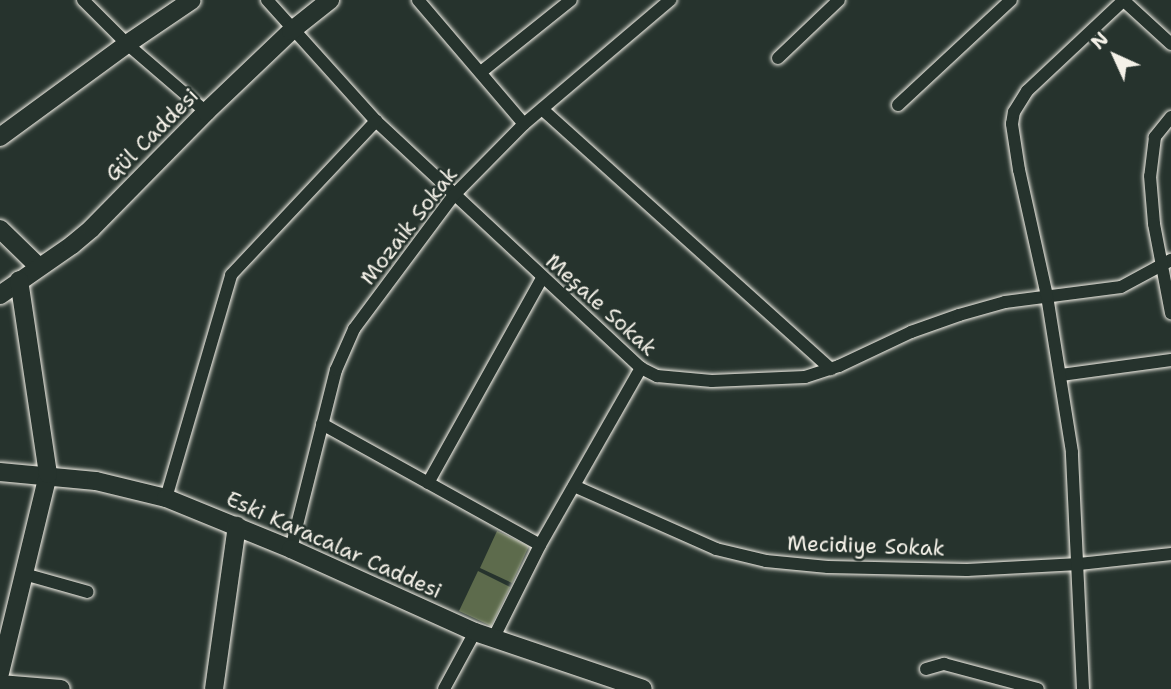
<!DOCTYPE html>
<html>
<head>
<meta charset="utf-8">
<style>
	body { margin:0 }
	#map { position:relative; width:1171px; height:689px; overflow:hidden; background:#26332d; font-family:"Shantell Sans",sans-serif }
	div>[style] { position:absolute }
	.green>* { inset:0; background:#5d6b4c }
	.roads { filter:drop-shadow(0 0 2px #f4f1e8) drop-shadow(0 0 2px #f4f1e8) }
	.street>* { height:12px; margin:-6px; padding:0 6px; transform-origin:6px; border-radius:6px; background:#26332d }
	.secondary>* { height:18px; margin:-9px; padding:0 9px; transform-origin:9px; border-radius:9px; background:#26332d }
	span { translate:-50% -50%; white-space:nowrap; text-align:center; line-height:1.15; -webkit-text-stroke:5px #26332d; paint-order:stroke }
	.street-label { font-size:21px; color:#f4f1e8 }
	.north { position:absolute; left:1080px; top:21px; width:70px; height:70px; -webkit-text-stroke:5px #26332d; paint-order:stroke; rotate:315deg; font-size:19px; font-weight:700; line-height:28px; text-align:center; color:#f4f1e8 }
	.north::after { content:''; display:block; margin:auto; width:24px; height:32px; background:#f4f1e8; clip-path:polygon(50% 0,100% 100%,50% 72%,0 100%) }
</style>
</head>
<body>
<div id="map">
	<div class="green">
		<i style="clip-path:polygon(497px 531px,529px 546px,512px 583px,480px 568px)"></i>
		<i style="clip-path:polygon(478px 571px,510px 587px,491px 626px,459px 611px)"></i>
	</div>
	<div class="roads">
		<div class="street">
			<i style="left:83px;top:0;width:62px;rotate:45deg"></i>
			<i style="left:127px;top:44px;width:104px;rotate:40.7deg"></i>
			<i style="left:267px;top:0;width:163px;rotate:48deg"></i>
			<i style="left:376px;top:121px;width:362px;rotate:43deg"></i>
			<i style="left:641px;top:368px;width:18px;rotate:27deg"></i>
			<i style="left:657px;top:376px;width:55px;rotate:5.2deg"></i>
			<i style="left:712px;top:381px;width:93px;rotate:-2.5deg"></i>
			<i style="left:805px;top:377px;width:36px;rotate:-18deg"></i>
			<i style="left:839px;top:366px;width:80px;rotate:-25.3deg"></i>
			<i style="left:911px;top:332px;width:51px;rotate:-19.5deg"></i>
			<i style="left:959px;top:315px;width:48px;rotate:-15.8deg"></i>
			<i style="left:1005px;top:302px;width:117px;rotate:-7.4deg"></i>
			<i style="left:1121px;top:287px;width:57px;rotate:-28.4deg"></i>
			<i style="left:418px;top:0;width:163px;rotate:49.5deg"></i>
			<i style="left:1123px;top:0;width:65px;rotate:42.5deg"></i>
			<i style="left:778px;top:58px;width:84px;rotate:-43.6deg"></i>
			<i style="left:481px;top:72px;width:115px;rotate:-38.7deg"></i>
			<i style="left:898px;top:105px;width:154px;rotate:-42.9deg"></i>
			<i style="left:542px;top:109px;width:389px;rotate:42deg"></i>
			<i style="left:1171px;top:117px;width:26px;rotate:129deg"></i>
			<i style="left:1155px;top:137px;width:39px;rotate:97deg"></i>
			<i style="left:1150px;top:176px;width:48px;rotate:85.2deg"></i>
			<i style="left:1154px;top:224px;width:91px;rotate:79.2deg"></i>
			<i style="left:1061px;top:375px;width:111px;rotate:-7.8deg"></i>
			<i style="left:322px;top:424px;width:249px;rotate:29deg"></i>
			<i style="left:428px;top:483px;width:235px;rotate:-60.9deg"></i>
			<i style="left:574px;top:486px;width:155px;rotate:23.9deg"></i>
			<i style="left:716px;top:549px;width:51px;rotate:13.5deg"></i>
			<i style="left:766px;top:561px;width:62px;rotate:5.5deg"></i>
			<i style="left:828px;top:567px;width:139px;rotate:1.2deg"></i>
			<i style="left:967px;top:570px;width:112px;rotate:-3.1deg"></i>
			<i style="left:1079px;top:564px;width:93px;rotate:-6.2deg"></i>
			<i style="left:166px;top:498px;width:232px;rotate:-73.7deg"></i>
			<i style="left:231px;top:275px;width:212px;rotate:-46.7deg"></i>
			<i style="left:291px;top:549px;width:185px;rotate:-75.9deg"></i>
			<i style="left:336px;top:370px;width:45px;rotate:-66.3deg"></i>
			<i style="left:354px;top:329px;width:166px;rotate:-53.3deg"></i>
			<i style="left:453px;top:196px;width:101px;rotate:-45.4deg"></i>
			<i style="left:524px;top:124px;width:192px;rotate:-40.3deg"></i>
			<i style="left:24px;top:574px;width:66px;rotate:15.7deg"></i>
			<i style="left:493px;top:639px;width:105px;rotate:-63.4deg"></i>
			<i style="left:540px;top:545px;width:204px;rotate:-60.3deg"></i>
			<i style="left:926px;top:669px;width:19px;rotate:-16deg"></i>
			<i style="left:944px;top:664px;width:97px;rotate:14.9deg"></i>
			<i style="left:444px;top:689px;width:65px;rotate:-61.5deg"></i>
			<i style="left:1083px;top:689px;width:237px;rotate:-92.7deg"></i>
			<i style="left:1072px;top:452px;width:158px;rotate:-99.1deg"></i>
			<i style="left:1047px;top:296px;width:129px;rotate:-102.5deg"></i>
			<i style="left:1019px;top:170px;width:47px;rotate:-98.7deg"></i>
			<i style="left:1012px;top:124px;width:12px;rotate:-81deg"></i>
			<i style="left:1014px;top:112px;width:25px;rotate:-58deg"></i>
			<i style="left:1027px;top:91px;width:132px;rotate:-43.2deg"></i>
		</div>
		<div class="secondary">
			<i style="left:0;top:137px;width:157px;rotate:-36.2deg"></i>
			<i style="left:127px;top:44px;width:78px;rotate:-34.1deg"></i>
			<i style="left:0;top:229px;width:53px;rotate:44.2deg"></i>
			<i style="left:0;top:295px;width:88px;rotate:-34.8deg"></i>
			<i style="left:72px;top:245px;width:26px;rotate:-40deg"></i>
			<i style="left:92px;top:228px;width:163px;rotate:-45.5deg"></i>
			<i style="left:206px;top:112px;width:117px;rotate:-43.6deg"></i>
			<i style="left:291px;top:31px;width:50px;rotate:-38.5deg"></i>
			<i style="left:0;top:472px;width:96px;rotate:5.4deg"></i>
			<i style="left:96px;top:481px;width:72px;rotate:13.7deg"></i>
			<i style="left:166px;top:498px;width:135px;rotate:22.2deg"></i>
			<i style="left:291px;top:549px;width:202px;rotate:24.3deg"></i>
			<i style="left:475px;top:632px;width:177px;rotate:18.7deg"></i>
			<i style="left:0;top:673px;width:205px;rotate:-76.4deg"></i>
			<i style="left:48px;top:474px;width:196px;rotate:-98.5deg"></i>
			<i style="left:0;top:684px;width:61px;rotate:4.7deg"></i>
			<i style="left:214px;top:689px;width:165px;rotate:-82deg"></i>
		</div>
	</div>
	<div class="street-label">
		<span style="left:152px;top:135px;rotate:-45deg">Gül Caddesi</span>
		<span style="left:409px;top:226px;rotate:-52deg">Mozaik Sokak</span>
		<span style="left:601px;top:305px;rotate:42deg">Meşale Sokak</span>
		<span style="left:334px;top:545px;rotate:24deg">Eski Karacalar Caddesi</span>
		<span style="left:866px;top:546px;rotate:2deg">Mecidiye Sokak</span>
	</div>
	<div class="north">N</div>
</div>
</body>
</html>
